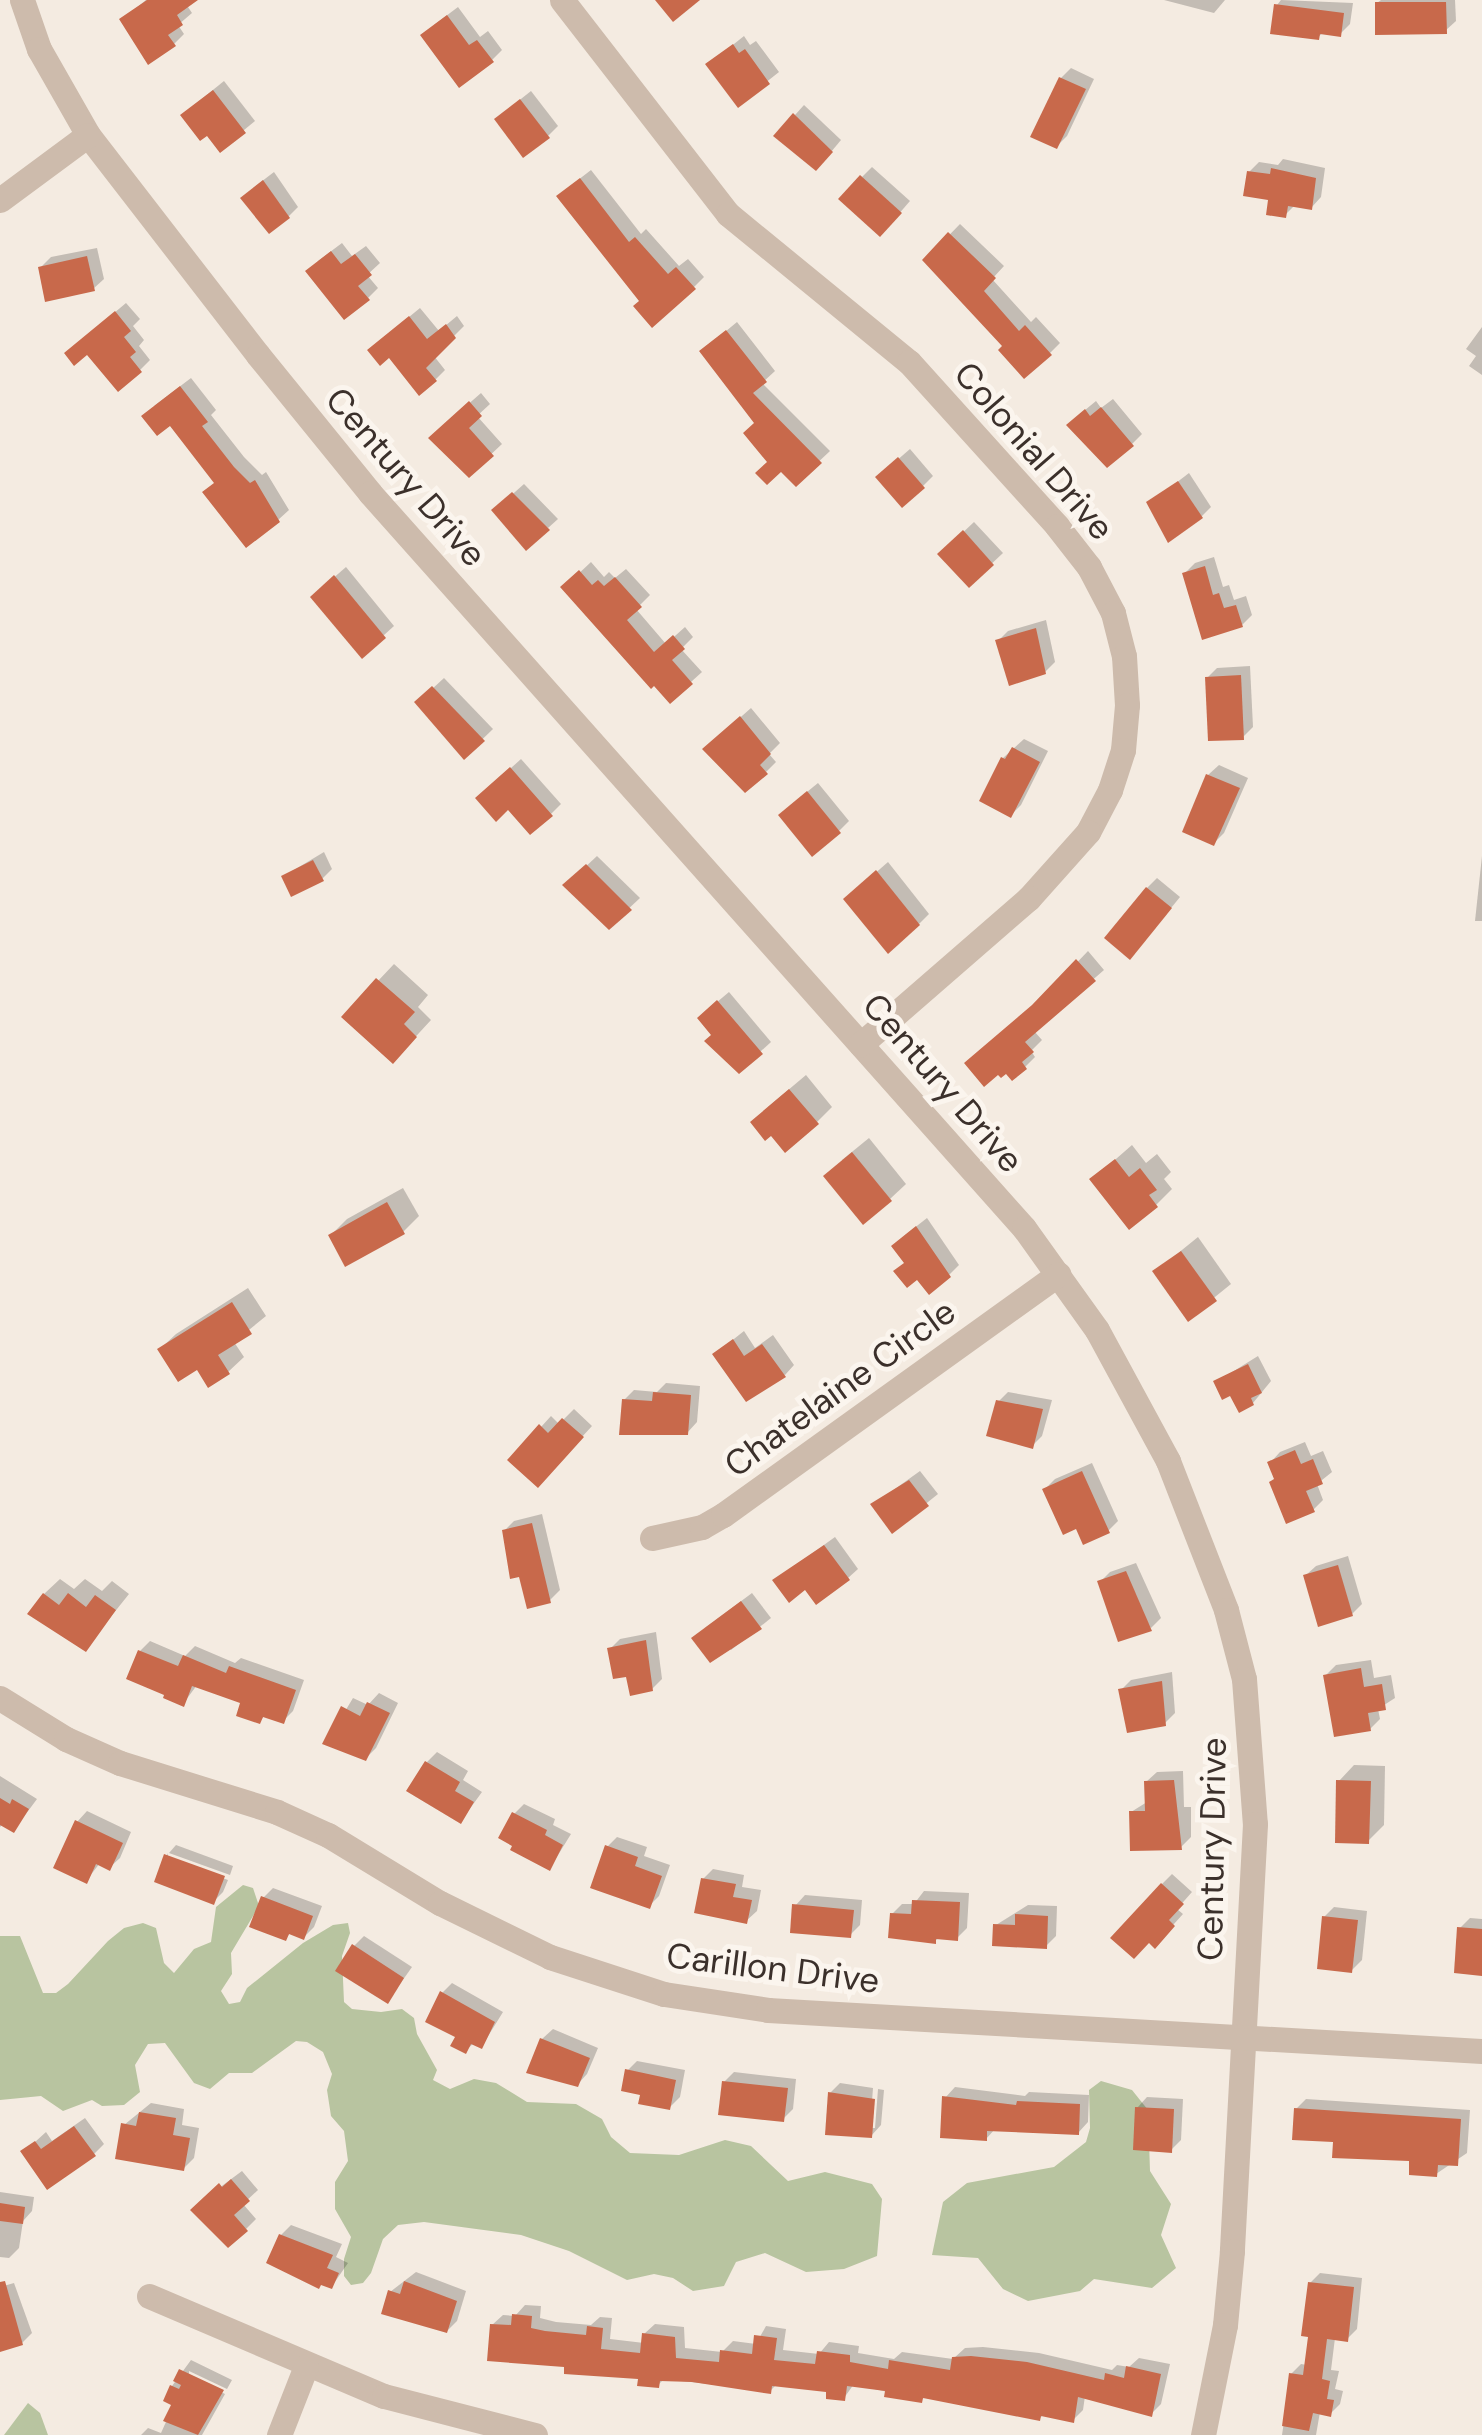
<!DOCTYPE html>
<html>
<head>
<meta charset="utf-8">
<style>
	body { margin:0 }
	#map { position:relative; width:1482px; height:2435px; overflow:hidden; background:#f4ebe1; font-family:"DM Sans",sans-serif }
	div>[style] { position:absolute }
	.green>* { inset:0; background:#b8c4a0 }
	.shadow>* { inset:0; background:#0003 }
	.building>* { inset:0; background:#c8694b }
	.street>* { height:25px; margin:-12.5px; padding:0 12.5px; transform-origin:12.5px; border-radius:12.5px; background:#cdbbac }
	span { translate:-50% -50%; white-space:nowrap; text-align:center; line-height:1.15; -webkit-text-stroke:10px #fbf5ee; paint-order:stroke }
	.street-label { font-size:35px; color:#3b302b }
</style>
</head>
<body>
<div id="map">
	<div class="green">
		<i style="clip-path:polygon(243px 1885px,253px 1888px,259px 1906px,231px 1953px,232px 1974px,221px 1991px,229px 2004px,240px 2002px,247px 1988px,303px 1943px,333px 1925px,348px 1923px,350px 1933px,342px 1956px,344px 2002px,352px 2009px,381px 2012px,402px 2009px,414px 2018px,417px 2034px,437px 2070px,433px 2080px,450px 2089px,474px 2079px,496px 2083px,527px 2102px,576px 2104px,602px 2119px,611px 2137px,630px 2153px,679px 2155px,725px 2140px,751px 2146px,788px 2181px,825px 2172px,872px 2184px,882px 2199px,877px 2256px,844px 2269px,806px 2272px,765px 2253px,736px 2262px,724px 2286px,693px 2291px,673px 2278px,654px 2274px,627px 2280px,569px 2251px,521px 2235px,424px 2222px,398px 2225px,383px 2239px,371px 2273px,363px 2283px,351px 2285px,344px 2276px,344px 2259px,351px 2237px,335px 2209px,335px 2182px,348px 2161px,344px 2131px,331px 2116px,327px 2090px,332px 2074px,323px 2052px,307px 2042px,296px 2041px,252px 2073px,229px 2073px,210px 2089px,194px 2083px,165px 2043px,148px 2044px,135px 2065px,140px 2092px,124px 2105px,102px 2106px,92px 2100px,63px 2111px,41px 2096px,0 2100px,0 1936px,20px 1936px,43px 1993px,56px 1993px,68px 1984px,108px 1941px,124px 1928px,143px 1923px,156px 1928px,164px 1963px,174px 1973px,194px 1949px,211px 1942px,216px 1907px)"></i>
		<i style="clip-path:polygon(1101px 2081px,1132px 2090px,1148px 2110px,1150px 2171px,1171px 2204px,1161px 2235px,1176px 2268px,1152px 2288px,1094px 2279px,1080px 2291px,1028px 2301px,1003px 2289px,978px 2258px,932px 2255px,943px 2202px,967px 2183px,1054px 2167px,1086px 2142px,1090px 2128px,1089px 2090px)"></i>
		<i style="clip-path:polygon(28px 2403px,40px 2413px,48px 2435px,4px 2435px)"></i>
	</div>
	<div class="shadow">
		<i style="clip-path:polygon(146px 0,190px 0,186px 4px,192px 13px,178px 25px,184px 34px,174px 44px,123px 19px)"></i>
		<i style="clip-path:polygon(1164px 0,1225px 0,1214px 13px)"></i>
		<i style="clip-path:polygon(1281px 0,1353px 3px,1350px 24px,1340px 34px,1324px 32px,1318px 37px,1277px 5px)"></i>
		<i style="clip-path:polygon(1381px 0,1455px 0,1456px 21px,1445px 31px,1377px 3px)"></i>
		<i style="clip-path:polygon(458px 7px,480px 37px,488px 31px,502px 50px,492px 60px,434px 25px)"></i>
		<i style="clip-path:polygon(744px 36px,750px 45px,756px 41px,779px 72px,739px 104px,709px 64px)"></i>
		<i style="clip-path:polygon(1071px 68px,1094px 79px,1067px 136px,1057px 146px,1061px 78px)"></i>
		<i style="clip-path:polygon(224px 81px,255px 121px,221px 149px,193px 106px)"></i>
		<i style="clip-path:polygon(531px 91px,558px 126px,548px 136px,507px 110px)"></i>
		<i style="clip-path:polygon(804px 105px,841px 140px,826px 158px,795px 115px)"></i>
		<i style="clip-path:polygon(1283px 159px,1325px 168px,1321px 197px,1311px 208px,1295px 205px,1285px 215px,1249px 172px,1259px 162px,1278px 165px)"></i>
		<i style="clip-path:polygon(872px 167px,910px 201px,890px 224px,862px 177px)"></i>
		<i style="clip-path:polygon(591px 170px,641px 234px,646px 229px,679px 266px,688px 259px,704px 277px,694px 287px,642px 301px,569px 187px)"></i>
		<i style="clip-path:polygon(274px 172px,298px 207px,288px 217px,253px 188px)"></i>
		<i style="clip-path:polygon(960px 224px,1004px 266px,992px 279px,1031px 322px,1036px 317px,1060px 343px,1050px 353px,1005px 346px,925px 260px)"></i>
		<i style="clip-path:polygon(342px 243px,352px 256px,366px 246px,380px 263px,367px 275px,378px 288px,368px 298px,318px 261px)"></i>
		<i style="clip-path:polygon(97px 248px,104px 279px,93px 289px,41px 267px,51px 257px)"></i>
		<i style="clip-path:polygon(126px 303px,140px 319px,133px 326px,144px 340px,139px 346px,150px 360px,140px 370px,77px 344px)"></i>
		<i style="clip-path:polygon(420px 308px,439px 331px,457px 316px,464px 326px,434px 356px,445px 370px,435px 380px,381px 340px)"></i>
		<i style="clip-path:polygon(737px 322px,775px 371px,762px 383px,830px 451px,796px 483px,770px 461px,757px 422px,702px 351px)"></i>
		<i style="clip-path:polygon(1482px 327px,1482px 375px,1469px 366px,1476px 356px,1466px 349px)"></i>
		<i style="clip-path:polygon(191px 378px,216px 410px,211px 415px,244px 457px,262px 475px,266px 472px,289px 510px,278px 520px,216px 482px,154px 406px)"></i>
		<i style="clip-path:polygon(481px 393px,490px 404px,477px 416px,502px 444px,469px 475px,441px 428px)"></i>
		<i style="clip-path:polygon(1113px 399px,1142px 434px,1132px 444px,1079px 415px,1096px 401px,1101px 408px)"></i>
		<i style="clip-path:polygon(910px 449px,933px 476px,923px 486px,888px 468px)"></i>
		<i style="clip-path:polygon(1189px 473px,1211px 507px,1201px 517px,1150px 503px)"></i>
		<i style="clip-path:polygon(524px 484px,558px 519px,548px 528px,505px 501px)"></i>
		<i style="clip-path:polygon(974px 522px,1003px 553px,969px 585px,940px 554px)"></i>
		<i style="clip-path:polygon(1214px 557px,1223px 587px,1229px 585px,1234px 600px,1246px 596px,1252px 615px,1242px 625px,1184px 574px,1195px 563px)"></i>
		<i style="clip-path:polygon(591px 562px,604px 577px,609px 572px,615px 578px,626px 569px,650px 595px,636px 609px,666px 644px,685px 627px,693px 637px,681px 649px,702px 672px,670px 701px,574px 578px)"></i>
		<i style="clip-path:polygon(346px 567px,394px 626px,362px 655px,323px 587px)"></i>
		<i style="clip-path:polygon(1046px 620px,1055px 662px,1045px 672px,998px 641px,1008px 631px)"></i>
		<i style="clip-path:polygon(1250px 666px,1253px 727px,1243px 737px,1207px 678px,1217px 668px)"></i>
		<i style="clip-path:polygon(444px 678px,493px 729px,464px 757px,418px 702px)"></i>
		<i style="clip-path:polygon(751px 708px,780px 743px,769px 754px,776px 762px,766px 772px,716px 739px)"></i>
		<i style="clip-path:polygon(1024px 739px,1048px 751px,1021px 805px,1011px 815px,1003px 758px)"></i>
		<i style="clip-path:polygon(521px 759px,561px 804px,551px 814px,488px 789px)"></i>
		<i style="clip-path:polygon(1219px 765px,1248px 778px,1224px 833px,1214px 843px,1185px 830px,1208px 775px)"></i>
		<i style="clip-path:polygon(818px 783px,849px 821px,839px 831px,791px 805px)"></i>
		<i style="clip-path:polygon(324px 852px,332px 869px,322px 879px,284px 876px)"></i>
		<i style="clip-path:polygon(597px 856px,640px 898px,609px 927px,566px 885px)"></i>
		<i style="clip-path:polygon(1482px 856px,1482px 921px,1475px 921px)"></i>
		<i style="clip-path:polygon(888px 862px,929px 914px,919px 924px,856px 890px)"></i>
		<i style="clip-path:polygon(1157px 878px,1180px 897px,1140px 946px,1147px 888px)"></i>
		<i style="clip-path:polygon(1088px 951px,1104px 970px,1034px 1031px,1042px 1040px,1031px 1051px,1035px 1057px,1025px 1067px,1007px 1071px,1043px 998px)"></i>
		<i style="clip-path:polygon(394px 964px,428px 995px,418px 1007px,431px 1020px,408px 1045px,344px 1017px)"></i>
		<i style="clip-path:polygon(729px 992px,771px 1042px,739px 1071px,714px 1034px,710px 1008px)"></i>
		<i style="clip-path:polygon(806px 1075px,832px 1107px,817px 1122px,768px 1107px)"></i>
		<i style="clip-path:polygon(869px 1138px,906px 1184px,890px 1199px,842px 1160px)"></i>
		<i style="clip-path:polygon(1132px 1145px,1146px 1163px,1157px 1154px,1171px 1172px,1164px 1179px,1172px 1189px,1156px 1205px,1093px 1179px)"></i>
		<i style="clip-path:polygon(403px 1188px,419px 1216px,403px 1232px,331px 1235px,347px 1219px)"></i>
		<i style="clip-path:polygon(927px 1218px,959px 1265px,949px 1275px,907px 1262px,904px 1236px)"></i>
		<i style="clip-path:polygon(1198px 1237px,1231px 1284px,1189px 1318px,1156px 1271px)"></i>
		<i style="clip-path:polygon(248px 1288px,266px 1316px,234px 1342px,244px 1357px,228px 1372px,198px 1367px,160px 1349px,176px 1334px)"></i>
		<i style="clip-path:polygon(744px 1331px,755px 1348px,773px 1335px,794px 1365px,785px 1375px,715px 1354px)"></i>
		<i style="clip-path:polygon(1258px 1356px,1271px 1381px,1253px 1403px,1216px 1382px)"></i>
		<i style="clip-path:polygon(666px 1383px,700px 1386px,697px 1422px,687px 1433px,624px 1400px,634px 1390px,657px 1392px)"></i>
		<i style="clip-path:polygon(1008px 1392px,1052px 1400px,1042px 1436px,1032px 1446px,998px 1402px)"></i>
		<i style="clip-path:polygon(574px 1409px,592px 1426px,548px 1474px,511px 1460px,551px 1416px,559px 1424px)"></i>
		<i style="clip-path:polygon(1305px 1442px,1311px 1456px,1323px 1451px,1332px 1472px,1317px 1484px,1323px 1500px,1313px 1510px,1276px 1478px,1270px 1463px,1280px 1452px)"></i>
		<i style="clip-path:polygon(1092px 1463px,1118px 1521px,1108px 1531px,1077px 1525px,1045px 1489px,1055px 1479px)"></i>
		<i style="clip-path:polygon(920px 1471px,938px 1494px,893px 1530px,874px 1504px)"></i>
		<i style="clip-path:polygon(542px 1514px,560px 1590px,550px 1600px,504px 1531px,514px 1521px)"></i>
		<i style="clip-path:polygon(835px 1537px,858px 1569px,848px 1578px,806px 1587px,775px 1580px)"></i>
		<i style="clip-path:polygon(1348px 1556px,1362px 1604px,1352px 1614px,1305px 1576px,1316px 1566px)"></i>
		<i style="clip-path:polygon(1136px 1563px,1161px 1618px,1151px 1628px,1100px 1582px,1110px 1572px)"></i>
		<i style="clip-path:polygon(60px 1579px,74px 1589px,85px 1579px,102px 1591px,112px 1581px,129px 1594px,85px 1649px,44px 1594px)"></i>
		<i style="clip-path:polygon(752px 1593px,771px 1618px,731px 1650px,705px 1628px)"></i>
		<i style="clip-path:polygon(656px 1632px,662px 1679px,652px 1689px,628px 1674px,610px 1649px,620px 1639px)"></i>
		<i style="clip-path:polygon(150px 1641px,185px 1656px,195px 1646px,235px 1663px,241px 1658px,304px 1680px,293px 1711px,283px 1721px,265px 1715px,260px 1721px,244px 1701px,197px 1685px,183px 1704px,140px 1651px)"></i>
		<i style="clip-path:polygon(1371px 1660px,1374px 1678px,1391px 1675px,1395px 1698px,1378px 1709px,1380px 1719px,1370px 1729px,1326px 1675px,1336px 1665px)"></i>
		<i style="clip-path:polygon(1172px 1672px,1175px 1713px,1165px 1723px,1121px 1690px,1131px 1680px)"></i>
		<i style="clip-path:polygon(379px 1693px,398px 1703px,376px 1748px,366px 1758px,326px 1743px,353px 1698px,368px 1705px)"></i>
		<i style="clip-path:polygon(437px 1752px,468px 1771px,463px 1780px,482px 1792px,461px 1821px,427px 1762px)"></i>
		<i style="clip-path:polygon(1354px 1765px,1385px 1766px,1384px 1825px,1368px 1841px,1339px 1781px)"></i>
		<i style="clip-path:polygon(1183px 1771px,1184px 1807px,1191px 1807px,1191px 1837px,1181px 1847px,1131px 1812px,1147px 1802px,1146px 1782px,1157px 1772px)"></i>
		<i style="clip-path:polygon(0 1776px,37px 1799px,14px 1830px,3px 1824px,0 1827px)"></i>
		<i style="clip-path:polygon(524px 1804px,555px 1819px,553px 1825px,571px 1834px,550px 1868px,515px 1845px,514px 1814px)"></i>
		<i style="clip-path:polygon(87px 1811px,131px 1832px,120px 1858px,109px 1868px,100px 1863px,86px 1881px,77px 1822px)"></i>
		<i style="clip-path:polygon(617px 1837px,647px 1847px,644px 1856px,670px 1865px,659px 1896px,649px 1906px,607px 1847px)"></i>
		<i style="clip-path:polygon(176px 1845px,233px 1866px,230px 1875px,169px 1853px)"></i>
		<i style="clip-path:polygon(168px 1853px,168px 1858px,228px 1880px,223px 1892px,213px 1902px,157px 1881px)"></i>
		<i style="clip-path:polygon(713px 1869px,744px 1875px,742px 1887px,761px 1890px,757px 1911px,746px 1921px,703px 1879px)"></i>
		<i style="clip-path:polygon(1172px 1874px,1192px 1892px,1177px 1909px,1183px 1914px,1155px 1945px,1149px 1940px,1162px 1884px)"></i>
		<i style="clip-path:polygon(273px 1888px,322px 1906px,314px 1927px,304px 1937px,291px 1932px,286px 1938px,263px 1898px)"></i>
		<i style="clip-path:polygon(924px 1891px,969px 1893px,967px 1928px,957px 1938px,940px 1937px,935px 1941px,892px 1914px,902px 1904px,914px 1904px)"></i>
		<i style="clip-path:polygon(805px 1895px,862px 1900px,860px 1925px,850px 1935px,795px 1906px)"></i>
		<i style="clip-path:polygon(1028px 1905px,1057px 1906px,1056px 1936px,1046px 1946px,996px 1925px)"></i>
		<i style="clip-path:polygon(1334px 1907px,1367px 1911px,1362px 1960px,1352px 1970px,1324px 1917px)"></i>
		<i style="clip-path:polygon(1470px 1918px,1482px 1919px,1482px 1973px,1460px 1928px)"></i>
		<i style="clip-path:polygon(364px 1936px,412px 1967px,388px 2001px,354px 1946px)"></i>
		<i style="clip-path:polygon(452px 1983px,503px 2012px,482px 2046px,474px 2043px,465px 2051px,442px 1993px)"></i>
		<i style="clip-path:polygon(553px 2029px,598px 2048px,587px 2074px,577px 2085px,542px 2039px)"></i>
		<i style="clip-path:polygon(637px 2061px,685px 2070px,680px 2097px,670px 2107px,643px 2093px,627px 2071px)"></i>
		<i style="clip-path:polygon(734px 2072px,796px 2079px,793px 2109px,783px 2119px,724px 2082px)"></i>
		<i style="clip-path:polygon(840px 2083px,873px 2088px,870px 2128px,875px 2128px,878px 2089px,884px 2090px,881px 2125px,871px 2136px,830px 2093px)"></i>
		<i style="clip-path:polygon(955px 2087px,1025px 2096px,1029px 2092px,1089px 2095px,1088px 2122px,1078px 2133px,995px 2129px,986px 2139px,945px 2098px)"></i>
		<i style="clip-path:polygon(1147px 2097px,1183px 2099px,1181px 2140px,1171px 2150px,1137px 2108px)"></i>
		<i style="clip-path:polygon(1306px 2099px,1470px 2110px,1467px 2153px,1436px 2174px,1412px 2159px,1335px 2140px,1296px 2109px)"></i>
		<i style="clip-path:polygon(151px 2103px,184px 2109px,182px 2125px,199px 2128px,194px 2158px,184px 2168px,124px 2125px)"></i>
		<i style="clip-path:polygon(85px 2118px,104px 2144px,94px 2154px,24px 2152px,46px 2132px,52px 2141px)"></i>
		<i style="clip-path:polygon(242px 2171px,258px 2190px,243px 2204px,256px 2219px,246px 2229px,203px 2200px)"></i>
		<i style="clip-path:polygon(0 2192px,34px 2197px,32px 2211px,23px 2221px,19px 2248px,9px 2258px,0 2257px)"></i>
		<i style="clip-path:polygon(291px 2225px,342px 2244px,336px 2257px,348px 2263px,332px 2286px,281px 2235px)"></i>
		<i style="clip-path:polygon(416px 2272px,466px 2291px,457px 2321px,447px 2331px,390px 2292px)"></i>
		<i style="clip-path:polygon(1320px 2273px,1362px 2278px,1357px 2329px,1347px 2339px,1335px 2338px,1331px 2370px,1339px 2371px,1335px 2389px,1343px 2391px,1340px 2404px,1330px 2414px,1320px 2412px,1316px 2435px,1282px 2435px,1291px 2374px,1301px 2364px,1307px 2365px,1310px 2283px)"></i>
		<i style="clip-path:polygon(14px 2283px,32px 2333px,22px 2343px,0 2349px,0 2287px)"></i>
		<i style="clip-path:polygon(525px 2305px,541px 2306px,540px 2318px,556px 2322px,591px 2325px,600px 2317px,612px 2318px,610px 2339px,644px 2343px,644px 2334px,655px 2324px,684px 2327px,685px 2348px,722px 2352px,733px 2341px,756px 2344px,766px 2326px,786px 2329px,783px 2350px,819px 2354px,829px 2342px,859px 2346px,858px 2353px,894px 2359px,902px 2352px,953px 2359px,965px 2348px,983px 2347px,1039px 2353px,1112px 2370px,1117px 2365px,1129px 2367px,1139px 2358px,1170px 2364px,1161px 2404px,1151px 2414px,1085px 2396px,1083px 2410px,1073px 2420px,1044px 2414px,1040px 2418px,926px 2396px,921px 2400px,854px 2384px,844px 2398px,829px 2390px,777px 2384px,770px 2391px,664px 2379px,658px 2385px,640px 2377px,567px 2365px,492px 2325px,503px 2315px,515px 2316px)"></i>
		<i style="clip-path:polygon(191px 2360px,232px 2380px,227px 2389px,189px 2371px,189px 2376px,225px 2394px,202px 2435px,141px 2435px,148px 2428px,161px 2433px,174px 2404px,172px 2386px)"></i>
	</div>
	<div class="building">
		<i style="clip-path:polygon(147px 0,198px 0,177px 15px,183px 25px,168px 35px,176px 46px,148px 65px,119px 19px)"></i>
		<i style="clip-path:polygon(655px 0,700px 0,673px 22px)"></i>
		<i style="clip-path:polygon(1375px 2px,1446px 2px,1447px 34px,1375px 35px)"></i>
		<i style="clip-path:polygon(1274px 4px,1344px 13px,1341px 37px,1320px 34px,1319px 40px,1270px 34px)"></i>
		<i style="clip-path:polygon(447px 15px,469px 45px,477px 40px,494px 62px,459px 88px,420px 35px)"></i>
		<i style="clip-path:polygon(733px 44px,739px 53px,745px 49px,770px 84px,738px 108px,705px 64px)"></i>
		<i style="clip-path:polygon(1059px 77px,1086px 89px,1057px 149px,1030px 137px)"></i>
		<i style="clip-path:polygon(213px 90px,246px 133px,220px 153px,207px 136px,200px 141px,180px 115px)"></i>
		<i style="clip-path:polygon(520px 99px,550px 138px,523px 158px,494px 119px)"></i>
		<i style="clip-path:polygon(793px 113px,833px 152px,816px 171px,773px 136px)"></i>
		<i style="clip-path:polygon(1271px 168px,1316px 178px,1312px 210px,1288px 206px,1286px 218px,1266px 215px,1268px 200px,1243px 196px,1247px 171px,1270px 174px)"></i>
		<i style="clip-path:polygon(860px 175px,902px 213px,880px 237px,838px 199px)"></i>
		<i style="clip-path:polygon(580px 178px,629px 242px,635px 237px,668px 274px,676px 267px,696px 289px,652px 328px,633px 306px,639px 301px,556px 196px)"></i>
		<i style="clip-path:polygon(263px 180px,290px 218px,269px 234px,240px 198px)"></i>
		<i style="clip-path:polygon(948px 232px,996px 278px,984px 291px,1019px 331px,1025px 325px,1052px 355px,1024px 379px,998px 350px,1002px 346px,922px 260px)"></i>
		<i style="clip-path:polygon(331px 251px,341px 264px,355px 254px,372px 275px,358px 286px,370px 300px,344px 320px,305px 271px)"></i>
		<i style="clip-path:polygon(87px 256px,95px 291px,45px 302px,38px 267px)"></i>
		<i style="clip-path:polygon(115px 311px,131px 331px,124px 337px,136px 352px,130px 357px,142px 372px,118px 392px,87px 355px,74px 366px,64px 353px)"></i>
		<i style="clip-path:polygon(409px 316px,427px 339px,446px 324px,456px 338px,426px 368px,437px 381px,419px 396px,389px 358px,380px 366px,367px 350px)"></i>
		<i style="clip-path:polygon(726px 330px,767px 382px,753px 393px,822px 463px,796px 487px,781px 472px,767px 485px,755px 473px,767px 462px,743px 433px,754px 423px,699px 351px)"></i>
		<i style="clip-path:polygon(180px 386px,208px 422px,202px 426px,234px 467px,250px 483px,255px 480px,280px 522px,246px 548px,202px 492px,214px 483px,170px 426px,157px 436px,141px 416px)"></i>
		<i style="clip-path:polygon(469px 401px,482px 416px,469px 428px,494px 456px,469px 478px,428px 438px)"></i>
		<i style="clip-path:polygon(1101px 407px,1134px 446px,1107px 468px,1066px 425px,1085px 409px,1090px 416px)"></i>
		<i style="clip-path:polygon(898px 457px,925px 488px,902px 508px,875px 477px)"></i>
		<i style="clip-path:polygon(1178px 481px,1203px 518px,1168px 543px,1146px 502px)"></i>
		<i style="clip-path:polygon(512px 492px,550px 530px,526px 551px,491px 510px)"></i>
		<i style="clip-path:polygon(963px 530px,994px 565px,969px 588px,937px 554px)"></i>
		<i style="clip-path:polygon(1205px 566px,1213px 595px,1219px 593px,1224px 608px,1236px 605px,1243px 627px,1202px 640px,1182px 573px)"></i>
		<i style="clip-path:polygon(579px 570px,592px 585px,598px 580px,604px 586px,615px 577px,642px 607px,627px 620px,654px 652px,673px 635px,685px 649px,672px 660px,693px 684px,670px 704px,654px 686px,651px 689px,560px 587px)"></i>
		<i style="clip-path:polygon(334px 575px,386px 638px,362px 659px,310px 597px)"></i>
		<i style="clip-path:polygon(1036px 628px,1046px 674px,1009px 686px,995px 640px)"></i>
		<i style="clip-path:polygon(1241px 675px,1244px 740px,1208px 741px,1205px 677px)"></i>
		<i style="clip-path:polygon(432px 686px,485px 741px,464px 760px,414px 702px)"></i>
		<i style="clip-path:polygon(740px 716px,771px 754px,760px 765px,768px 774px,745px 793px,702px 749px)"></i>
		<i style="clip-path:polygon(1012px 747px,1040px 762px,1011px 818px,979px 801px,1001px 757px,1005px 759px)"></i>
		<i style="clip-path:polygon(510px 767px,553px 816px,530px 835px,508px 810px,496px 822px,475px 798px)"></i>
		<i style="clip-path:polygon(1206px 774px,1240px 788px,1214px 846px,1182px 832px)"></i>
		<i style="clip-path:polygon(807px 791px,841px 833px,812px 857px,778px 815px)"></i>
		<i style="clip-path:polygon(313px 860px,324px 881px,291px 897px,281px 876px)"></i>
		<i style="clip-path:polygon(586px 864px,632px 910px,609px 930px,562px 885px)"></i>
		<i style="clip-path:polygon(876px 870px,920px 925px,888px 954px,843px 899px)"></i>
		<i style="clip-path:polygon(1146px 887px,1172px 908px,1130px 960px,1104px 938px)"></i>
		<i style="clip-path:polygon(1076px 959px,1096px 981px,1025px 1042px,1034px 1052px,1022px 1062px,1027px 1069px,1012px 1081px,1006px 1074px,1001px 1078px,998px 1075px,984px 1087px,964px 1063px,1032px 1005px)"></i>
		<i style="clip-path:polygon(376px 978px,415px 1012px,404px 1024px,417px 1037px,393px 1064px,341px 1017px)"></i>
		<i style="clip-path:polygon(717px 1000px,763px 1054px,739px 1074px,704px 1041px,711px 1035px,697px 1018px)"></i>
		<i style="clip-path:polygon(789px 1089px,819px 1124px,785px 1153px,771px 1136px,765px 1141px,750px 1122px)"></i>
		<i style="clip-path:polygon(852px 1152px,892px 1201px,863px 1225px,823px 1176px)"></i>
		<i style="clip-path:polygon(1115px 1159px,1129px 1177px,1140px 1168px,1157px 1190px,1149px 1195px,1158px 1207px,1129px 1230px,1089px 1179px)"></i>
		<i style="clip-path:polygon(387px 1202px,405px 1234px,345px 1267px,328px 1235px)"></i>
		<i style="clip-path:polygon(916px 1226px,951px 1277px,929px 1295px,917px 1280px,907px 1288px,893px 1271px,904px 1263px,891px 1246px)"></i>
		<i style="clip-path:polygon(1181px 1251px,1217px 1301px,1188px 1322px,1152px 1271px)"></i>
		<i style="clip-path:polygon(232px 1302px,252px 1334px,218px 1355px,230px 1374px,208px 1388px,197px 1370px,178px 1382px,157px 1349px)"></i>
		<i style="clip-path:polygon(733px 1339px,744px 1356px,762px 1344px,786px 1377px,746px 1402px,712px 1354px)"></i>
		<i style="clip-path:polygon(1248px 1364px,1262px 1393px,1251px 1398px,1254px 1405px,1239px 1413px,1230px 1396px,1222px 1400px,1213px 1381px)"></i>
		<i style="clip-path:polygon(653px 1392px,691px 1395px,688px 1435px,619px 1435px,622px 1399px,652px 1401px)"></i>
		<i style="clip-path:polygon(996px 1400px,1043px 1409px,1033px 1449px,986px 1436px)"></i>
		<i style="clip-path:polygon(562px 1418px,584px 1437px,538px 1488px,507px 1460px,539px 1424px,548px 1433px)"></i>
		<i style="clip-path:polygon(1295px 1450px,1301px 1464px,1313px 1459px,1323px 1484px,1306px 1491px,1315px 1512px,1286px 1524px,1269px 1482px,1274px 1479px,1267px 1462px)"></i>
		<i style="clip-path:polygon(1082px 1471px,1110px 1533px,1083px 1545px,1076px 1529px,1063px 1535px,1042px 1489px)"></i>
		<i style="clip-path:polygon(909px 1480px,929px 1506px,892px 1534px,870px 1504px)"></i>
		<i style="clip-path:polygon(532px 1523px,551px 1603px,527px 1609px,519px 1577px,510px 1579px,502px 1530px)"></i>
		<i style="clip-path:polygon(824px 1545px,850px 1580px,816px 1605px,805px 1590px,789px 1603px,772px 1580px)"></i>
		<i style="clip-path:polygon(1338px 1565px,1353px 1616px,1318px 1627px,1303px 1575px)"></i>
		<i style="clip-path:polygon(1126px 1571px,1152px 1631px,1118px 1642px,1097px 1581px)"></i>
		<i style="clip-path:polygon(43px 1593px,59px 1605px,68px 1593px,86px 1607px,95px 1595px,116px 1610px,86px 1652px,27px 1614px)"></i>
		<i style="clip-path:polygon(741px 1601px,762px 1629px,710px 1663px,691px 1638px)"></i>
		<i style="clip-path:polygon(646px 1640px,653px 1691px,630px 1696px,626px 1677px,613px 1679px,607px 1648px)"></i>
		<i style="clip-path:polygon(138px 1650px,178px 1666px,183px 1655px,226px 1673px,229px 1666px,296px 1690px,284px 1724px,263px 1717px,260px 1724px,236px 1716px,240px 1703px,192px 1686px,184px 1707px,163px 1698px,164px 1695px,126px 1679px)"></i>
		<i style="clip-path:polygon(1361px 1668px,1364px 1687px,1382px 1684px,1386px 1710px,1368px 1713px,1371px 1731px,1334px 1737px,1323px 1675px)"></i>
		<i style="clip-path:polygon(1162px 1681px,1166px 1726px,1127px 1733px,1118px 1689px)"></i>
		<i style="clip-path:polygon(367px 1702px,390px 1713px,366px 1761px,322px 1744px,341px 1706px,360px 1716px)"></i>
		<i style="clip-path:polygon(425px 1761px,460px 1782px,455px 1791px,474px 1802px,461px 1824px,406px 1791px)"></i>
		<i style="clip-path:polygon(1174px 1780px,1182px 1850px,1130px 1851px,1129px 1811px,1145px 1811px,1144px 1781px)"></i>
		<i style="clip-path:polygon(1336px 1780px,1371px 1781px,1369px 1844px,1335px 1843px)"></i>
		<i style="clip-path:polygon(0 1798px,10px 1804px,12px 1799px,29px 1809px,14px 1833px,0 1825px)"></i>
		<i style="clip-path:polygon(512px 1812px,547px 1830px,545px 1835px,563px 1845px,550px 1871px,510px 1850px,512px 1846px,498px 1838px)"></i>
		<i style="clip-path:polygon(75px 1820px,123px 1843px,110px 1871px,96px 1864px,87px 1884px,53px 1868px)"></i>
		<i style="clip-path:polygon(605px 1845px,638px 1857px,635px 1866px,662px 1876px,650px 1909px,590px 1888px)"></i>
		<i style="clip-path:polygon(164px 1854px,225px 1876px,214px 1905px,154px 1882px)"></i>
		<i style="clip-path:polygon(701px 1878px,736px 1884px,733px 1897px,752px 1900px,747px 1924px,694px 1913px)"></i>
		<i style="clip-path:polygon(1161px 1883px,1184px 1904px,1169px 1920px,1175px 1926px,1155px 1949px,1149px 1943px,1134px 1959px,1110px 1938px)"></i>
		<i style="clip-path:polygon(261px 1896px,313px 1916px,304px 1940px,289px 1934px,286px 1941px,249px 1927px)"></i>
		<i style="clip-path:polygon(912px 1900px,960px 1902px,958px 1941px,936px 1939px,936px 1944px,888px 1938px,890px 1913px,911px 1914px)"></i>
		<i style="clip-path:polygon(792px 1904px,854px 1910px,851px 1938px,790px 1933px)"></i>
		<i style="clip-path:polygon(1015px 1914px,1048px 1916px,1047px 1949px,992px 1946px,993px 1924px,1015px 1925px)"></i>
		<i style="clip-path:polygon(1322px 1916px,1358px 1920px,1352px 1973px,1317px 1969px)"></i>
		<i style="clip-path:polygon(1457px 1927px,1482px 1929px,1482px 1976px,1454px 1973px)"></i>
		<i style="clip-path:polygon(352px 1944px,404px 1978px,388px 2004px,335px 1971px)"></i>
		<i style="clip-path:polygon(440px 1991px,495px 2022px,482px 2049px,471px 2044px,466px 2054px,450px 2046px,455px 2037px,425px 2022px)"></i>
		<i style="clip-path:polygon(540px 2038px,590px 2058px,578px 2087px,526px 2073px)"></i>
		<i style="clip-path:polygon(625px 2069px,676px 2080px,670px 2110px,638px 2104px,640px 2095px,621px 2091px)"></i>
		<i style="clip-path:polygon(722px 2081px,788px 2088px,784px 2122px,718px 2115px)"></i>
		<i style="clip-path:polygon(828px 2092px,875px 2099px,872px 2138px,825px 2135px)"></i>
		<i style="clip-path:polygon(942px 2096px,1016px 2105px,1017px 2101px,1080px 2104px,1079px 2135px,987px 2131px,987px 2141px,940px 2138px)"></i>
		<i style="clip-path:polygon(1135px 2107px,1174px 2109px,1172px 2153px,1133px 2150px)"></i>
		<i style="clip-path:polygon(1294px 2108px,1461px 2119px,1458px 2166px,1438px 2165px,1437px 2177px,1409px 2175px,1409px 2161px,1332px 2158px,1333px 2142px,1292px 2140px)"></i>
		<i style="clip-path:polygon(139px 2112px,176px 2118px,173px 2135px,190px 2138px,184px 2171px,115px 2159px,121px 2123px,136px 2126px)"></i>
		<i style="clip-path:polygon(74px 2126px,96px 2156px,47px 2190px,20px 2151px,35px 2141px,41px 2149px)"></i>
		<i style="clip-path:polygon(231px 2179px,250px 2201px,234px 2215px,248px 2231px,228px 2248px,190px 2210px,219px 2183px,222px 2187px)"></i>
		<i style="clip-path:polygon(0 2203px,25px 2207px,23px 2224px,0 2221px)"></i>
		<i style="clip-path:polygon(279px 2234px,333px 2255px,327px 2268px,339px 2273px,332px 2289px,321px 2285px,319px 2289px,266px 2263px)"></i>
		<i style="clip-path:polygon(5px 2281px,23px 2345px,0 2352px,0 2282px)"></i>
		<i style="clip-path:polygon(404px 2281px,457px 2301px,447px 2333px,381px 2314px,388px 2290px,400px 2294px)"></i>
		<i style="clip-path:polygon(1308px 2282px,1354px 2287px,1348px 2342px,1327px 2339px,1322px 2379px,1330px 2381px,1327px 2399px,1334px 2400px,1331px 2417px,1313px 2413px,1309px 2431px,1282px 2426px,1289px 2373px,1303px 2375px,1308px 2337px,1301px 2336px)"></i>
		<i style="clip-path:polygon(512px 2314px,532px 2316px,531px 2328px,545px 2331px,586px 2335px,587px 2326px,603px 2328px,601px 2349px,640px 2353px,642px 2333px,675px 2337px,676px 2358px,719px 2362px,720px 2350px,752px 2354px,754px 2335px,777px 2338px,774px 2360px,815px 2364px,817px 2351px,850px 2355px,850px 2362px,888px 2369px,889px 2360px,950px 2370px,952px 2357px,971px 2356px,1027px 2362px,1104px 2380px,1105px 2373px,1124px 2378px,1126px 2366px,1161px 2374px,1152px 2417px,1078px 2397px,1074px 2423px,1041px 2416px,1040px 2421px,923px 2398px,922px 2403px,884px 2397px,885px 2391px,847px 2386px,845px 2401px,826px 2399px,826px 2392px,772px 2386px,771px 2394px,692px 2382px,660px 2381px,659px 2388px,637px 2386px,638px 2379px,564px 2374px,564px 2367px,487px 2361px,490px 2324px,511px 2325px)"></i>
		<i style="clip-path:polygon(179px 2369px,224px 2390px,198px 2435px,163px 2421px,171px 2405px,163px 2401px,170px 2385px,179px 2389px,181px 2385px,173px 2381px)"></i>
	</div>
	<div class="street">
		<i style="left:22px;top:0;width:52px;rotate:70.9deg"></i>
		<i style="left:39px;top:49px;width:99px;rotate:60.3deg"></i>
		<i style="left:88px;top:135px;width:278px;rotate:52.3deg"></i>
		<i style="left:258px;top:355px;width:178px;rotate:50.9deg"></i>
		<i style="left:370px;top:493px;width:984px;rotate:48.34deg"></i>
		<i style="left:1024px;top:1228px;width:125px;rotate:54.4deg"></i>
		<i style="left:1097px;top:1330px;width:149px;rotate:61.5deg"></i>
		<i style="left:1168px;top:1461px;width:160px;rotate:68.7deg"></i>
		<i style="left:1226px;top:1610px;width:71px;rotate:75.4deg"></i>
		<i style="left:1244px;top:1679px;width:145px;rotate:85.7deg"></i>
		<i style="left:1255px;top:1824px;width:428px;rotate:93.1deg"></i>
		<i style="left:1232px;top:2251px;width:74px;rotate:95.4deg"></i>
		<i style="left:1225px;top:2325px;width:112px;rotate:101.3deg"></i>
		<i style="left:562px;top:0;width:271px;rotate:52.2deg"></i>
		<i style="left:728px;top:214px;width:234px;rotate:39.3deg"></i>
		<i style="left:909px;top:362px;width:221px;rotate:47.9deg"></i>
		<i style="left:1057px;top:526px;width:52px;rotate:52deg"></i>
		<i style="left:1089px;top:567px;width:52px;rotate:62.4deg"></i>
		<i style="left:1113px;top:613px;width:44px;rotate:75.7deg"></i>
		<i style="left:1124px;top:656px;width:49px;rotate:86.5deg"></i>
		<i style="left:1127px;top:705px;width:45px;rotate:95.1deg"></i>
		<i style="left:1123px;top:750px;width:42px;rotate:108deg"></i>
		<i style="left:1110px;top:790px;width:47px;rotate:117.6deg"></i>
		<i style="left:1088px;top:832px;width:89px;rotate:131.8deg"></i>
		<i style="left:1029px;top:898px;width:223px;rotate:139deg"></i>
		<i style="left:0;top:200px;width:109px;rotate:-36.5deg"></i>
		<i style="left:652px;top:1538px;width:51px;rotate:-12.4deg"></i>
		<i style="left:702px;top:1527px;width:24px;rotate:-30deg"></i>
		<i style="left:723px;top:1515px;width:413px;rotate:-35.7deg"></i>
		<i style="left:0;top:1698px;width:78px;rotate:31.8deg"></i>
		<i style="left:66px;top:1739px;width:59px;rotate:24deg"></i>
		<i style="left:120px;top:1763px;width:164px;rotate:17.3deg"></i>
		<i style="left:277px;top:1812px;width:56px;rotate:24.3deg"></i>
		<i style="left:328px;top:1835px;width:131px;rotate:31.3deg"></i>
		<i style="left:440px;top:1903px;width:123px;rotate:26.1deg"></i>
		<i style="left:550px;top:1957px;width:120px;rotate:18deg"></i>
		<i style="left:664px;top:1994px;width:105px;rotate:8.7deg"></i>
		<i style="left:768px;top:2010px;width:715px;rotate:3.29deg"></i>
		<i style="left:149px;top:2296px;width:255px;rotate:23.1deg"></i>
		<i style="left:384px;top:2396px;width:156px;rotate:14.5deg"></i>
		<i style="left:279px;top:2435px;width:74px;rotate:-68.6deg"></i>
	</div>
	<div class="street-label">
		<span style="left:1034px;top:451px;rotate:49deg">Colonial Drive</span>
		<span style="left:406px;top:477px;rotate:49deg">Century Drive</span>
		<span style="left:943px;top:1083px;rotate:49deg">Century Drive</span>
		<span style="left:840px;top:1388px;rotate:-36deg">Chatelaine Circle</span>
		<span style="left:1212px;top:1849px;rotate:-89deg">Century Drive</span>
		<span style="left:773px;top:1968px;rotate:7deg">Carillon Drive</span>
	</div>
</div>
</body>
</html>
